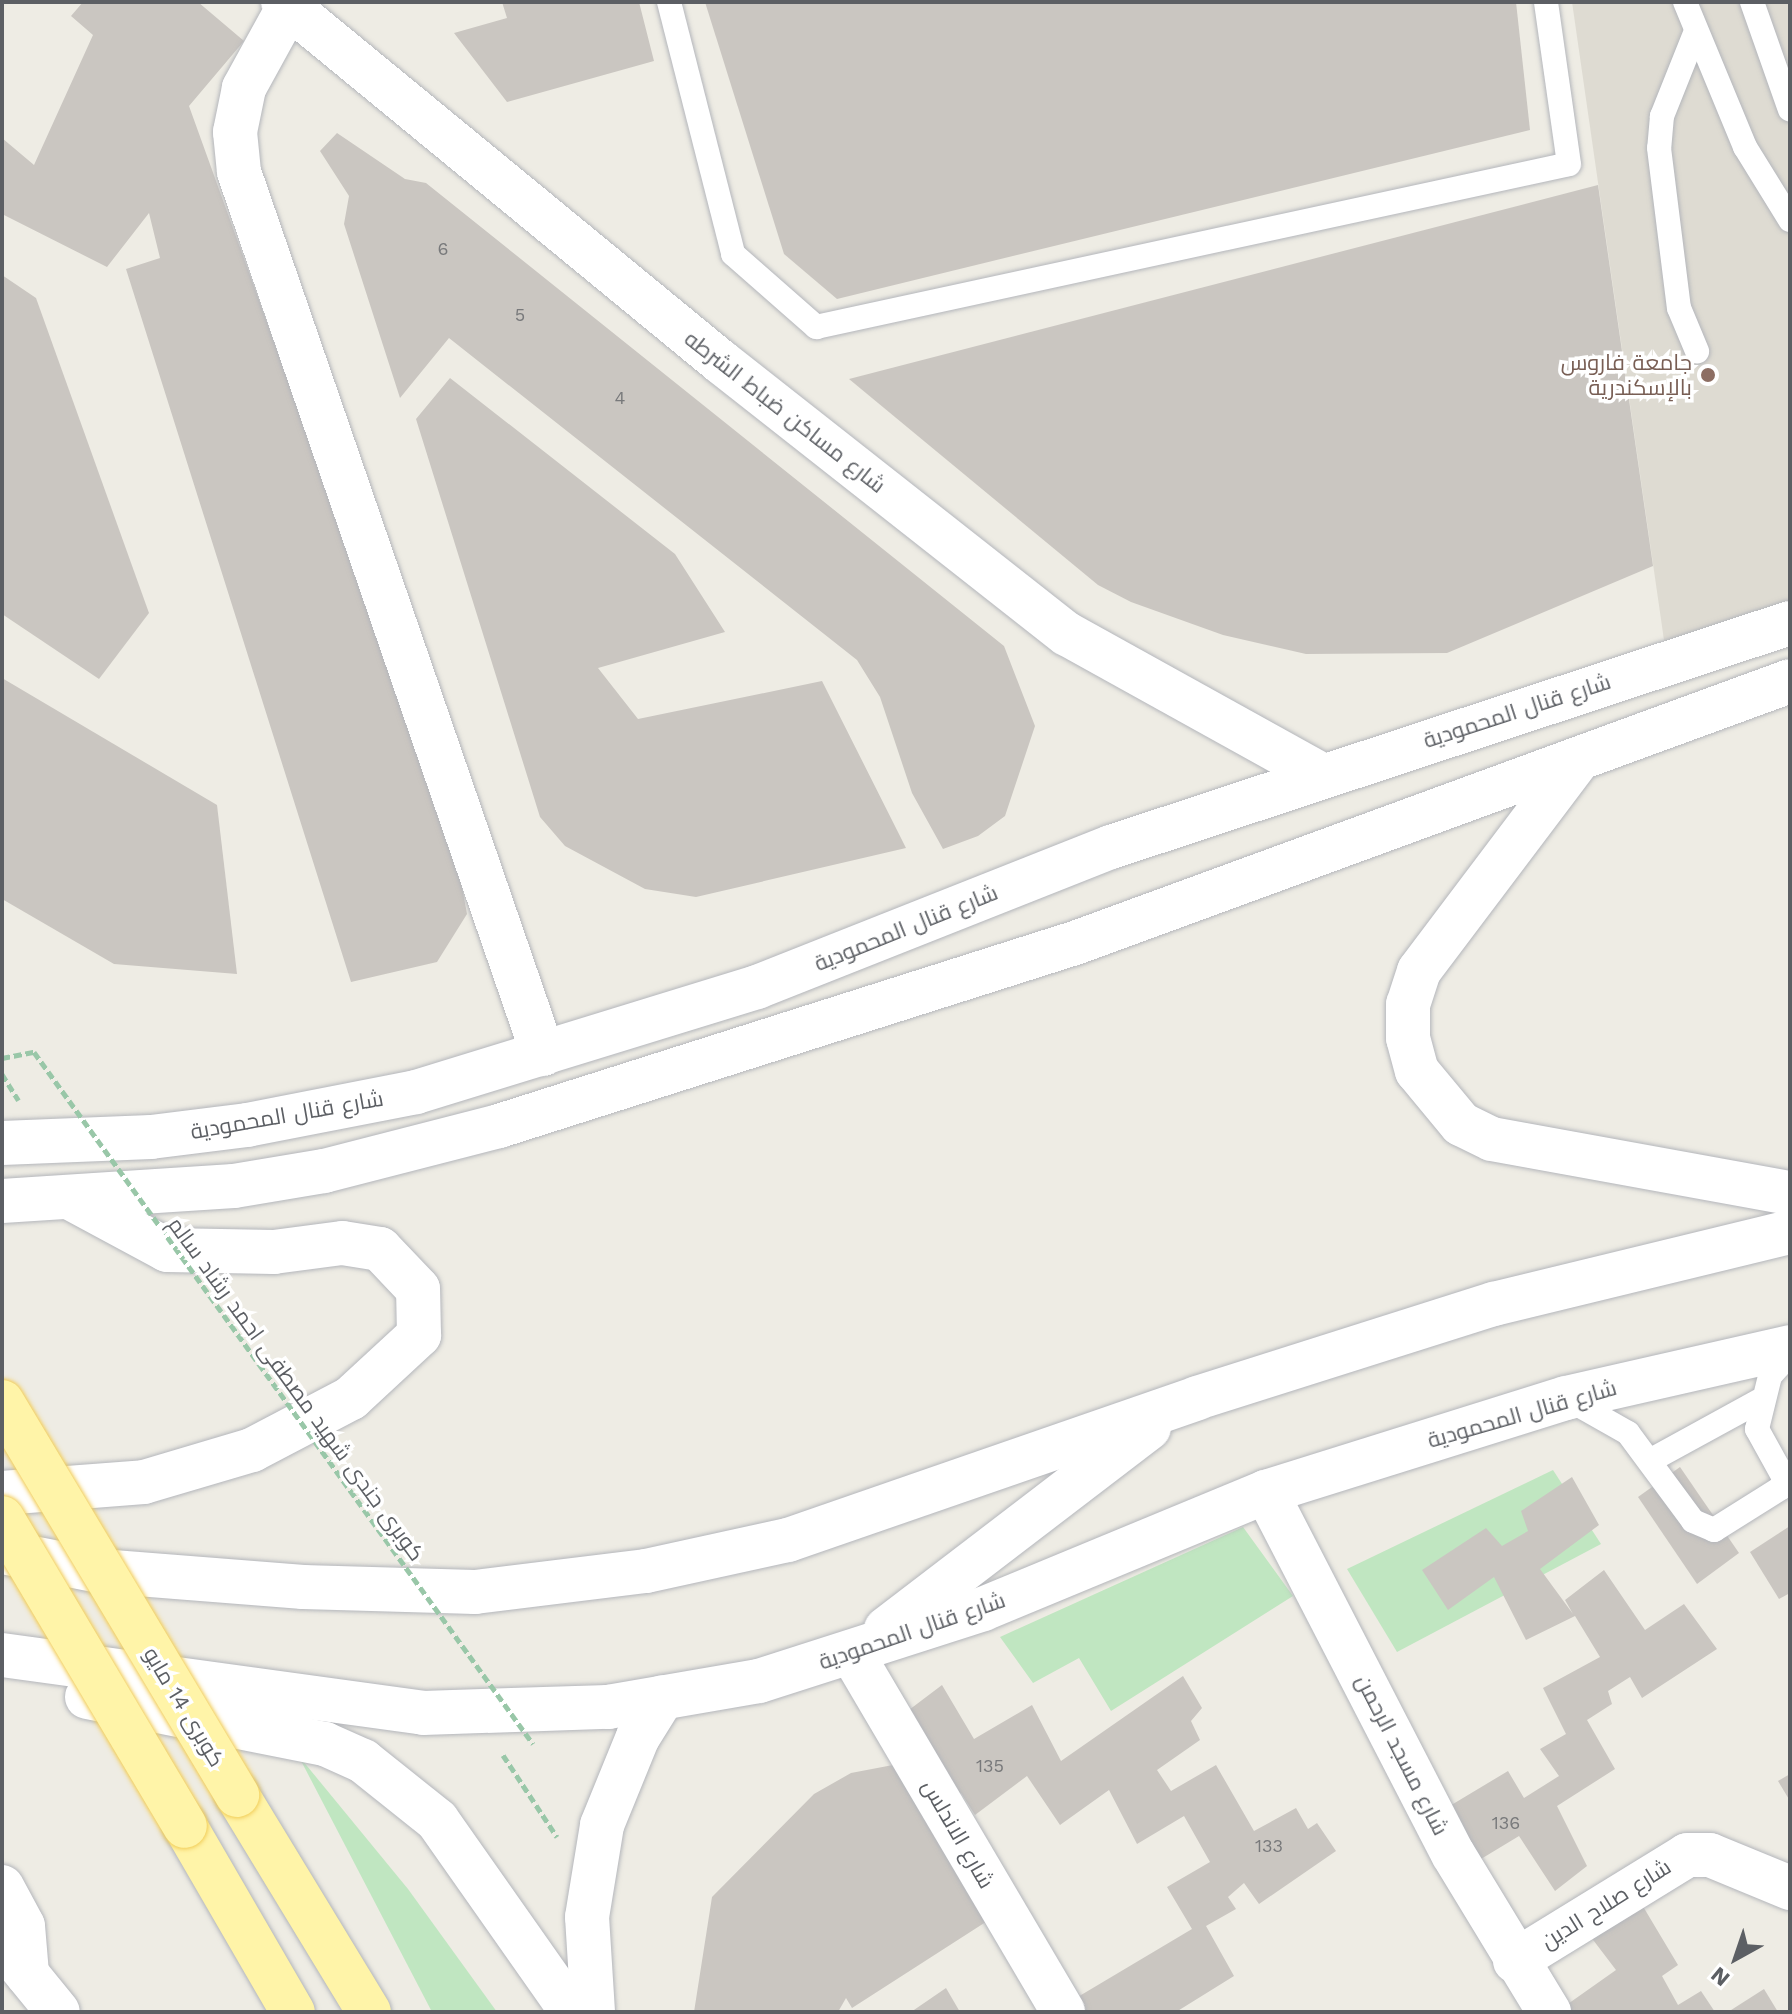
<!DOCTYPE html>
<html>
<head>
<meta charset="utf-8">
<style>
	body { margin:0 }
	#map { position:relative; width:1792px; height:2014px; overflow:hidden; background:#eeece4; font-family:"Work Sans",Cairo,sans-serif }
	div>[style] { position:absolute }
	.education>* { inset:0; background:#dedbd2 }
	.green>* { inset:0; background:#c0e6c1 }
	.building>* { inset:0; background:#cac6c1 }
	.path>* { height:5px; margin-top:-2.5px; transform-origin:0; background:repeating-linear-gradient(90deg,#99c7a8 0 8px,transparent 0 12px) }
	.roads { filter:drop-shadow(0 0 2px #b4b6bb) drop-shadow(0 0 2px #b4b6bb) }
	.service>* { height:24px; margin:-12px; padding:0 12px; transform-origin:12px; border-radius:12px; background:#fff }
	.minor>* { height:44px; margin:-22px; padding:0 22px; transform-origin:22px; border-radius:22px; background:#fff }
	.tertiary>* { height:44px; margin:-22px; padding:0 22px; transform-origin:22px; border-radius:22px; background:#fff }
	.secondary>* { height:44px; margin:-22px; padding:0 22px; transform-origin:22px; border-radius:22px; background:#fff }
	.primary>* { height:44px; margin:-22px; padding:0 22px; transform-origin:22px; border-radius:22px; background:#fff4a8 }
	.path-bridge>* { height:5px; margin-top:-2.5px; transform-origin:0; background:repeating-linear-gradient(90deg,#99c7a8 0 8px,transparent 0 12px) }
	.bridges { filter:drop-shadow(0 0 2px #f2cd59) drop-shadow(0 0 2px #f2cd59) }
	.primary-bridge>* { height:44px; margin:-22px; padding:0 22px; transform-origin:22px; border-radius:22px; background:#fff4a8 }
	.dots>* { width:22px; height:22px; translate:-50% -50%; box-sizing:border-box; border:4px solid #fff; border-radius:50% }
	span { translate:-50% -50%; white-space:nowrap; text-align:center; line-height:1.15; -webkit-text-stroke:7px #fff; paint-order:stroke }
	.number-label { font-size:18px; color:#78797b }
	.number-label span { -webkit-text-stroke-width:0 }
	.education-label { font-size:22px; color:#785e54 }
	.right { translate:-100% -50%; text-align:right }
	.street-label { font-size:22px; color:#5c5f64 }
	.frame { position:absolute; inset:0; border:4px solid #5c5f64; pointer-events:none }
	.north { position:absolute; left:1696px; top:1918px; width:80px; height:80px; -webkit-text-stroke:6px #fff; paint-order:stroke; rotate:220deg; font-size:22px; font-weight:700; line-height:32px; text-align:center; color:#5c5f64 }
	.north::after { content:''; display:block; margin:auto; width:28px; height:36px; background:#5c5f64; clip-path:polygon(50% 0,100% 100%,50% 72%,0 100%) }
</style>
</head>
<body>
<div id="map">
	<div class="education">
		<i style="clip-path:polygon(1572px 2px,1790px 2px,1790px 610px,1666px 654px)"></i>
	</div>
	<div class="green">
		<i style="clip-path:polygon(1553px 1470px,1601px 1544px,1397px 1652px,1347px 1569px)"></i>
		<i style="clip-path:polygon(1243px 1527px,1293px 1596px,1111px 1711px,1079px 1658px,1033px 1683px,1000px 1637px)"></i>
		<i style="clip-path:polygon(298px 1755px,408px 1889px,497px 2012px,432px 2012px)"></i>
	</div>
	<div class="building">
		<i style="clip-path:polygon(83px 2px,198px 2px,244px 41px,189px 106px,453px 838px,467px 914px,437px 962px,351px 982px,126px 269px,160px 258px,149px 213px,107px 267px,2px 214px,2px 138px,34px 165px,93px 35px,71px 16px)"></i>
		<i style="clip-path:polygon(502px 2px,639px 2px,654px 61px,507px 102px,454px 33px,507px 18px)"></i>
		<i style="clip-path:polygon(705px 2px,1516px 2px,1530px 130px,837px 299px,784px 254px)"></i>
		<i style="clip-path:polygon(337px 133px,405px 179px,426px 183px,1004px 646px,1035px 726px,1005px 816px,978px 836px,943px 849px,912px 793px,880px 697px,857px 660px,449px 338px,400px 398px,344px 224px,349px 196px,320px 151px)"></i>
		<i style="clip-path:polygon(1598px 185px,1653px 566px,1447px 653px,1306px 654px,1223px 635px,1131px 602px,1098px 585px,849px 379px)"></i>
		<i style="clip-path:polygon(2px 275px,36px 298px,149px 613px,99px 679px,2px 614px)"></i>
		<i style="clip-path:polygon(450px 378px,675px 554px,725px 632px,598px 668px,638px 719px,822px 681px,906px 848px,696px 897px,645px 889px,565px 846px,540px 817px,416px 419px)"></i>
		<i style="clip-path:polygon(2px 678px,217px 805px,237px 974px,114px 964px,2px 899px)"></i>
		<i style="clip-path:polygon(1680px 1467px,1739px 1553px,1697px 1584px,1638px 1497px)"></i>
		<i style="clip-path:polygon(1572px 1477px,1599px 1525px,1540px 1569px,1573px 1614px,1565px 1600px,1604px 1570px,1645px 1630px,1684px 1604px,1717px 1649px,1642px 1698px,1630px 1677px,1608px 1691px,1612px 1704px,1587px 1720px,1615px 1769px,1557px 1806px,1587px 1866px,1555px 1891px,1519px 1836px,1476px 1862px,1448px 1807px,1508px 1771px,1524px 1798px,1559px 1776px,1540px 1749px,1566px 1734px,1543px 1688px,1600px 1657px,1575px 1616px,1526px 1640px,1494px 1577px,1448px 1610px,1422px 1570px,1486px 1528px,1502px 1546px,1528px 1531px,1521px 1511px)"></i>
		<i style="clip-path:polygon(1790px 1526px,1790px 1593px,1779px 1599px,1750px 1552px)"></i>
		<i style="clip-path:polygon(1183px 1676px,1202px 1708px,1191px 1721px,1200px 1740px,1157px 1770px,1171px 1791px,1216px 1765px,1254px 1831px,1296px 1808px,1308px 1829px,1317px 1823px,1336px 1851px,1259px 1904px,1244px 1883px,1228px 1897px,1236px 1909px,1206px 1926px,1234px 1976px,1176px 2012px,1077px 2012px,1071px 2001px,1192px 1929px,1167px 1887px,1210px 1862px,1184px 1816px,1137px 1844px,1109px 1790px,1060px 1825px,1027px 1776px,975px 1815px,961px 1793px,950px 1801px,901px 1716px,942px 1685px,974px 1739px,1032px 1705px,1061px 1761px)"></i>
		<i style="clip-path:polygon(893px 1765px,992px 1918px,852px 2008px,846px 1998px,838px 2012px,694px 2012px,712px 1897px,814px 1794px,851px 1773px)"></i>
		<i style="clip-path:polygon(1790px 1774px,1790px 1801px,1778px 1781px)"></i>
		<i style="clip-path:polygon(1635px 1893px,1678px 1965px,1662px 1976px,1678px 2005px,1701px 1991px,1715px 2012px,1570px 2012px,1565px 2006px,1616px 1970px,1584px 1928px)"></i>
		<i style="clip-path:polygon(946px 1988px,960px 2012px,911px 2012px)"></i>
		<i style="clip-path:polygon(1764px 1989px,1778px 2012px,1728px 2012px)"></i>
	</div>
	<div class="path">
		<i style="left:2px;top:1058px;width:33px;rotate:-11deg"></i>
		<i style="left:2px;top:1074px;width:31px;rotate:58deg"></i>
		<i style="left:503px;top:1755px;width:98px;rotate:56.6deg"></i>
	</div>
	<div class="roads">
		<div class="service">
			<i style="left:669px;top:2px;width:260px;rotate:75.7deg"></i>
			<i style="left:733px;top:254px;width:111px;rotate:41.3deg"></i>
			<i style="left:816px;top:327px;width:770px;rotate:-12.21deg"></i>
			<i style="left:1569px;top:164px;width:164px;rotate:-98.1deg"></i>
			<i style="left:1685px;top:2px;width:157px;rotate:67.5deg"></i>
			<i style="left:1745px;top:147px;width:86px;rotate:58.3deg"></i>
			<i style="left:1752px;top:2px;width:114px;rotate:70.6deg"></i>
			<i style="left:1696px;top:31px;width:92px;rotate:111.8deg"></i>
			<i style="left:1662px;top:116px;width:32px;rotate:95deg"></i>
			<i style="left:1659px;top:148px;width:161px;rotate:82.9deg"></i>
			<i style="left:1679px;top:308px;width:47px;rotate:67.3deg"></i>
			<i style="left:1568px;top:1399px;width:69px;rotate:29.5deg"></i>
			<i style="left:1628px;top:1433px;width:109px;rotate:53.5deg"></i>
			<i style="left:1693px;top:1521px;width:23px;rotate:23deg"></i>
			<i style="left:1714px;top:1530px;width:79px;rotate:-32.1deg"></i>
			<i style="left:1781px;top:1488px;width:10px;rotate:-73deg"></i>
			<i style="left:1784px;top:1478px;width:56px;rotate:-118.9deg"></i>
			<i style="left:1757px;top:1429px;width:55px;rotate:-76.2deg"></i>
			<i style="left:1770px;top:1376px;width:30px;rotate:-48deg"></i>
			<i style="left:1653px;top:1459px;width:121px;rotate:-28.7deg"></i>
		</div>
		<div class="minor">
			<i style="left:289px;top:6px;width:94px;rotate:118.8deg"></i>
			<i style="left:244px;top:88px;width:45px;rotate:101.6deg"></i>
			<i style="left:235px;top:132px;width:40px;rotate:84.3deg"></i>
			<i style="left:239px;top:172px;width:933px;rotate:70.98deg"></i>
			<i style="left:1266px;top:1492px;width:407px;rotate:62.7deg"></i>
			<i style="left:1453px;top:1854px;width:185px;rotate:58.7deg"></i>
			<i style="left:853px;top:1655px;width:414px;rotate:59.5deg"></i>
			<i style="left:1515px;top:1961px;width:202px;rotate:-31.6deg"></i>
			<i style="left:1687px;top:1855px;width:23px"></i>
			<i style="left:1710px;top:1855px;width:87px;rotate:22.4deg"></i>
		</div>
		<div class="tertiary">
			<i style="left:283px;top:2px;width:567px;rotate:39.42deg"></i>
			<i style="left:721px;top:362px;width:440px;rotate:38.2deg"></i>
			<i style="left:1067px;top:634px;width:289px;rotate:29deg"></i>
		</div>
		<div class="secondary">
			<i style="left:1578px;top:760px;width:264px;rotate:127deg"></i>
			<i style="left:1419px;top:971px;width:35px;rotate:108deg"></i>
			<i style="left:1408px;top:1004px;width:34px;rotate:90deg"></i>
			<i style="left:1408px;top:1038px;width:34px;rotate:75deg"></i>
			<i style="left:1417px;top:1071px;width:69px;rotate:50.3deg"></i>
			<i style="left:1461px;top:1124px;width:34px;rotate:26deg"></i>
			<i style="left:1492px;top:1139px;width:303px;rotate:10.3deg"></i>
			<i style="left:2px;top:1143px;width:149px;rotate:-2.3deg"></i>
			<i style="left:151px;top:1137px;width:97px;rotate:-7.1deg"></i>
			<i style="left:247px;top:1125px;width:172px;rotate:-11deg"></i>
			<i style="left:416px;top:1092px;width:357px;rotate:-17.1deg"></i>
			<i style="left:757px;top:987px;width:381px;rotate:-21.6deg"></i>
			<i style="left:1111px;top:847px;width:715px;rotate:-18.26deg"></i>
			<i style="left:2px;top:1201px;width:232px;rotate:-3.7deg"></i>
			<i style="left:234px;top:1186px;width:91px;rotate:-9.5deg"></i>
			<i style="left:324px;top:1171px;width:181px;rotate:-14.4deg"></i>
			<i style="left:499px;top:1126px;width:604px;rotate:-17.63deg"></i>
			<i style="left:1075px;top:943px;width:761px;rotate:-20.12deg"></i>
			<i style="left:2px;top:1493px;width:142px;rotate:-4.4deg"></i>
			<i style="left:144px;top:1482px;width:113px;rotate:-16.5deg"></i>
			<i style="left:252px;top:1450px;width:112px;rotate:-27.7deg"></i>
			<i style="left:351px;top:1398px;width:93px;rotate:-42.8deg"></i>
			<i style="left:419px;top:1335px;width:46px;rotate:-91.2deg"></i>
			<i style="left:418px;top:1289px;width:55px;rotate:-133.5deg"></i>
			<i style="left:380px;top:1249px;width:38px;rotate:-171deg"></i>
			<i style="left:342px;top:1243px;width:69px;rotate:172.5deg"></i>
			<i style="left:274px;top:1252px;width:107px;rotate:-178.9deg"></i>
			<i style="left:167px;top:1250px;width:106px;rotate:-151.7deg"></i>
			<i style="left:2px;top:1552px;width:100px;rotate:11deg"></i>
			<i style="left:100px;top:1571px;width:204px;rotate:4.5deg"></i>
			<i style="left:303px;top:1587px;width:172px;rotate:1.7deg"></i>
			<i style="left:475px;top:1592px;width:172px;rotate:-7deg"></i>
			<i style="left:646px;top:1571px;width:145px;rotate:-12.3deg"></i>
			<i style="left:788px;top:1540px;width:433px;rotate:-19.1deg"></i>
			<i style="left:1197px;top:1398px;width:312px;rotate:-17.6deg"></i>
			<i style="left:1494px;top:1304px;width:305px;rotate:-13.7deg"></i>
			<i style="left:886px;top:1629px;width:331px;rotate:-37.4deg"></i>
			<i style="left:2px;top:1655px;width:425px;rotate:7.8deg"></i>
			<i style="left:423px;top:1713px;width:185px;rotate:-1.9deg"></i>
			<i style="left:608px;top:1707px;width:153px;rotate:-9.8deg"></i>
			<i style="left:759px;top:1681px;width:235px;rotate:-17.8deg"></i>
			<i style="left:983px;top:1609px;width:306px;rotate:-22.5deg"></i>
			<i style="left:1266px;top:1492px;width:314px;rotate:-17.4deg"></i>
			<i style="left:1566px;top:1398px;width:230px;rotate:-12.8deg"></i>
			<i style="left:87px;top:1697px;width:243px;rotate:11.2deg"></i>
			<i style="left:325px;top:1744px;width:42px;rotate:24.1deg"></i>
			<i style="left:363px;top:1761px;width:95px;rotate:38.6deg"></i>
			<i style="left:437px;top:1820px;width:235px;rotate:54.9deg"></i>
			<i style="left:2px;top:1887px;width:44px;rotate:61.7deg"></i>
			<i style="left:23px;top:1926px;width:48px;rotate:85.2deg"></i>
			<i style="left:9px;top:1952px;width:77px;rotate:50.8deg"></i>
			<i style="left:593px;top:2012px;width:95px;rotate:-93.6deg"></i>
			<i style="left:587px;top:1917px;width:93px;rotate:-80.7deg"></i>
			<i style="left:602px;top:1825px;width:95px;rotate:-67.8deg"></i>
			<i style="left:638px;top:1737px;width:47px;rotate:-58deg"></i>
		</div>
		<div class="primary">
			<i style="left:237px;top:1795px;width:254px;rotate:58.7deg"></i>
			<i style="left:185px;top:1826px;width:215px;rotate:59.9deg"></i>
		</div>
	</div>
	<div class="path-bridge">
		<i style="left:34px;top:1052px;width:853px;rotate:54.2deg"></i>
	</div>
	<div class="bridges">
		<div class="primary-bridge">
			<i style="left:2px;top:1402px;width:458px;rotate:59.1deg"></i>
			<i style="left:2px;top:1518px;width:358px;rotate:59.3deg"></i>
		</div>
	</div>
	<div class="dots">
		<i style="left:1708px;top:375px;background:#8d6e63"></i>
	</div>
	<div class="number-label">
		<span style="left:443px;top:249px">6</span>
		<span style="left:520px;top:315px">5</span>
		<span style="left:620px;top:398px">4</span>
		<span style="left:990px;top:1766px">135</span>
		<span style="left:1506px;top:1823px">136</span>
		<span style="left:1269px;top:1846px">133</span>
	</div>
	<div class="education-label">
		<span class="right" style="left:1692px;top:375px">جامعة فاروس<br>بالإسكندرية</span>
	</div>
	<div class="street-label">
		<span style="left:785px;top:412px;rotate:38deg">شارع مساكن ضباط الشرطه</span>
		<span style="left:1517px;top:711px;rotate:-18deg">شارع قنال المحمودية</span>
		<span style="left:906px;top:928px;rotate:-22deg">شارع قنال المحمودية</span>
		<span style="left:287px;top:1115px;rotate:-10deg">شارع قنال المحمودية</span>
		<span style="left:296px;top:1389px;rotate:54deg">كوبرى جندى شهيد مصطفى احمد رشاد سالم</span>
		<span style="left:1522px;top:1414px;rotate:-16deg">شارع قنال المحمودية</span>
		<span style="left:912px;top:1631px;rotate:-19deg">شارع قنال المحمودية</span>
		<span style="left:184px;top:1707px;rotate:59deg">كوبرى 14 مايو</span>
		<span style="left:1402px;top:1755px;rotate:63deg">شارع مسجد الرحمن</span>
		<span style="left:958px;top:1834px;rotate:60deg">شارع الاندلس</span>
		<span style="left:1606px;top:1904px;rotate:-32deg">شارع صلاح الدين</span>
	</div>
	<div class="frame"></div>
	<div class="north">N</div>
</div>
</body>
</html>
